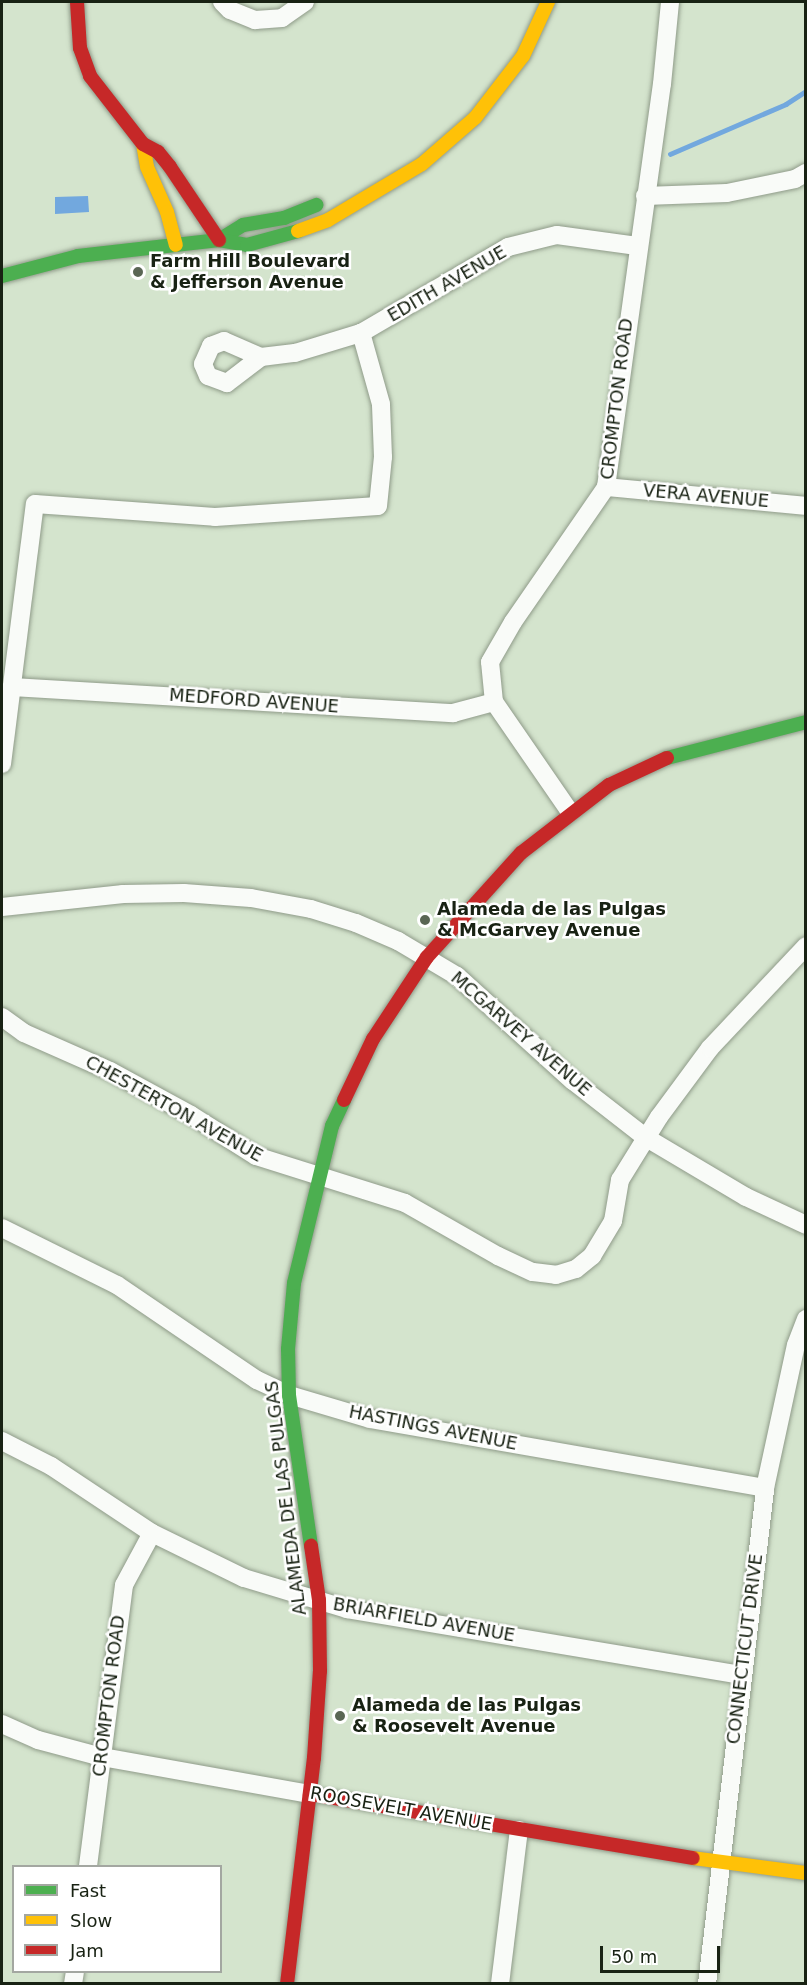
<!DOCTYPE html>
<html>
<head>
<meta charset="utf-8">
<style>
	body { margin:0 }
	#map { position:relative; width:807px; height:1985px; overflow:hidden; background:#d4e4cd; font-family:"DejaVu Sans",sans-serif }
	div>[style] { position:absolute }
	.water>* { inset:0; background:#72a8de }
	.stream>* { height:4.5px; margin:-2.25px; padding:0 2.25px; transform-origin:2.25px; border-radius:2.25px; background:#72a8de }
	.roads { filter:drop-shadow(0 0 2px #8f9b89) drop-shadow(0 0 2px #8f9b89) }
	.street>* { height:18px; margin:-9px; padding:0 9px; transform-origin:9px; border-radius:9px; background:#f9fbf8 }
	.fast>* { height:14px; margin:-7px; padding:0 7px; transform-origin:7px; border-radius:7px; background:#4caf50 }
	.slow>* { height:14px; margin:-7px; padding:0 7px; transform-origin:7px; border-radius:7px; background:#ffc107 }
	.jam>* { height:14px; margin:-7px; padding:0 7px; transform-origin:7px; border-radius:7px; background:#c62828 }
	.dots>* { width:16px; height:16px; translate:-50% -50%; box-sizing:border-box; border:3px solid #fff; border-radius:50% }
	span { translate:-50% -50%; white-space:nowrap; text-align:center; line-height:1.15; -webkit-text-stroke:5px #fff; paint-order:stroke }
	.poi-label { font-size:18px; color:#182213; font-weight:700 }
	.left { translate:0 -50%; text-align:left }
	.street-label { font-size:18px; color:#182213 }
	.frame { position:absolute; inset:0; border:3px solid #182213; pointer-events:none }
	.legend { position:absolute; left:12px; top:1865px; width:210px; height:108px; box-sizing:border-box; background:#fff; border:2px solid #a3a7a1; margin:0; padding:8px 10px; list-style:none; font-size:18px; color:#182213 }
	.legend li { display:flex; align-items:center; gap:12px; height:30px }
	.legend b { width:30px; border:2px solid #a3a7a1 }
	.scale { position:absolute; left:600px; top:1946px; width:120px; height:27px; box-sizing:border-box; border:3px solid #182213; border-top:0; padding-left:8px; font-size:18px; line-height:21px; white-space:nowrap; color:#182213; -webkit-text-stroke:4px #fff; paint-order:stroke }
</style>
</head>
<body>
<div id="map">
	<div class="water">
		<i style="clip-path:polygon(88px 196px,89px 212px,55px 214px,55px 197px)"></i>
	</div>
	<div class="stream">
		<i style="left:670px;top:154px;width:126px;rotate:-23.3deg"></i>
		<i style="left:786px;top:104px;width:24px;rotate:-33deg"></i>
	</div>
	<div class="roads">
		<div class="street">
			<i style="left:222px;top:2px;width:11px;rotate:45deg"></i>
			<i style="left:230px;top:10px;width:27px;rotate:22deg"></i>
			<i style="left:255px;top:20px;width:27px;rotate:-4deg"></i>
			<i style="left:282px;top:18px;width:28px;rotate:-35deg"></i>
			<i style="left:645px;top:196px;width:82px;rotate:-2.1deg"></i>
			<i style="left:727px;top:193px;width:69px;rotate:-11.6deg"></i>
			<i style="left:795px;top:179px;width:13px;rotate:-29deg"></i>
			<i style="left:224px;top:341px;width:40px;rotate:23.4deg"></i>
			<i style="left:261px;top:357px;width:43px;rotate:142.6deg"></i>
			<i style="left:227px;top:383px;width:20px;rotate:-160deg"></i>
			<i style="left:208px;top:376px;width:13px;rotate:-113deg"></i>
			<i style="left:203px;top:364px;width:20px;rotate:-66deg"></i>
			<i style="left:211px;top:346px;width:14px;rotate:-21deg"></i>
			<i style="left:261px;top:357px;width:34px;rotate:-7deg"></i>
			<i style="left:295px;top:353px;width:69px;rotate:-16.9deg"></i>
			<i style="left:361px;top:333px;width:170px;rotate:-30.3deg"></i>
			<i style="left:508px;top:247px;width:50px;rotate:-13.8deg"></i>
			<i style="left:557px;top:235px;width:81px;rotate:7.8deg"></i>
			<i style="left:606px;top:487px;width:201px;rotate:5.4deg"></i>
			<i style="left:12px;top:687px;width:442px;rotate:3.4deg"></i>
			<i style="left:453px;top:713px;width:42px;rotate:-15deg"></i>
			<i style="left:2px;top:764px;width:262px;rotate:-82.8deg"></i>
			<i style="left:35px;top:504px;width:180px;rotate:4.1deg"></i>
			<i style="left:215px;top:517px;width:163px;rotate:-3.9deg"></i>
			<i style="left:378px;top:506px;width:49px;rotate:-84.2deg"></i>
			<i style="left:383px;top:457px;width:53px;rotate:-92.2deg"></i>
			<i style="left:381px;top:404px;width:74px;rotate:-105.7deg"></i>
			<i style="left:570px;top:812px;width:134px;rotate:-124.6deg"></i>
			<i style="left:494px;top:702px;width:40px;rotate:-95.7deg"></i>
			<i style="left:490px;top:662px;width:46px;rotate:-60.1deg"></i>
			<i style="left:513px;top:622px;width:164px;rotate:-55.4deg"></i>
			<i style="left:606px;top:487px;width:407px;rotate:-82.1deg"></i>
			<i style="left:662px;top:84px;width:82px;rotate:-84.4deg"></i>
			<i style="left:2px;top:907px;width:122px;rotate:-6.1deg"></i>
			<i style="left:123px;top:894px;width:61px;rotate:-0.9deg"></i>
			<i style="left:184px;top:893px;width:67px;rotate:4.3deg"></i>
			<i style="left:251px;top:898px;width:61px;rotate:10.4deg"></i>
			<i style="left:311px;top:909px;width:47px;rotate:17.3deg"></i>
			<i style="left:356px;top:923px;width:46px;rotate:23.2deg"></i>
			<i style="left:398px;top:941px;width:69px;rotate:30.7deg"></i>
			<i style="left:457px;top:976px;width:156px;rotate:42.2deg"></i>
			<i style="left:573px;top:1081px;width:91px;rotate:37.9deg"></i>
			<i style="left:645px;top:1137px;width:117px;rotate:30.7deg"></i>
			<i style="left:746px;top:1197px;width:66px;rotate:25deg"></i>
			<i style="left:2px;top:1017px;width:27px;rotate:36deg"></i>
			<i style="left:24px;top:1033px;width:94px;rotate:23.8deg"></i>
			<i style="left:110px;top:1071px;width:92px;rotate:28.5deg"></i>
			<i style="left:191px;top:1115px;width:77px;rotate:32.2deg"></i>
			<i style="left:256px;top:1156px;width:156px;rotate:17.5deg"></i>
			<i style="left:405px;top:1203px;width:107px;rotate:29.7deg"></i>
			<i style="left:498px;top:1256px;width:38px;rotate:25deg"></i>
			<i style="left:533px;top:1272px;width:23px;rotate:7deg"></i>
			<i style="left:556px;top:1275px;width:21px;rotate:-17deg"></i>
			<i style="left:576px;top:1269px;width:21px;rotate:-39deg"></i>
			<i style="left:592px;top:1256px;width:41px;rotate:-59deg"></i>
			<i style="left:613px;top:1221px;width:42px;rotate:-80.3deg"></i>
			<i style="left:620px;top:1180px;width:74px;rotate:-58.2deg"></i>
			<i style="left:659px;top:1117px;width:86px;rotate:-53.5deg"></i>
			<i style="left:710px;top:1048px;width:140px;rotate:-46.7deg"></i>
			<i style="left:2px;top:1228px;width:128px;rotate:26.4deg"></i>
			<i style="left:117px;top:1285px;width:169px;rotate:34.2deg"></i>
			<i style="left:257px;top:1380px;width:35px;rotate:25deg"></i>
			<i style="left:289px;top:1395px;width:84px;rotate:16.5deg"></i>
			<i style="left:370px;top:1419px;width:401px;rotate:9.9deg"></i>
			<i style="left:2px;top:1441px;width:55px;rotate:27deg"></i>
			<i style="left:51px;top:1466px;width:121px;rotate:33.6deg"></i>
			<i style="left:152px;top:1533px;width:102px;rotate:26.1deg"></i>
			<i style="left:244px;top:1578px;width:108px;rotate:16.8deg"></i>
			<i style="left:347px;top:1609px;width:399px;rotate:9.5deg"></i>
			<i style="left:2px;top:1724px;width:39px;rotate:24deg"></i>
			<i style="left:38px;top:1740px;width:66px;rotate:14.9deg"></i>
			<i style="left:102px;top:1757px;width:211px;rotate:10.1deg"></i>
			<i style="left:88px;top:1866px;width:283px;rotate:-82.7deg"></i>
			<i style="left:124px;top:1585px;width:59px;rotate:-61.7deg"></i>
			<i style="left:73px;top:1984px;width:12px;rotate:-81deg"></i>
			<i style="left:500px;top:1984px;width:155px;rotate:-83deg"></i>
			<i style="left:707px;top:1984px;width:499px;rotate:-83.3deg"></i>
			<i style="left:765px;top:1488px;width:146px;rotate:-77.8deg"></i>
			<i style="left:796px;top:1345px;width:28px;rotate:-69deg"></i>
		</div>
		<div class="fast">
			<i style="left:219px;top:240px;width:28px;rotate:-32deg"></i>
			<i style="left:243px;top:225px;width:42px;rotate:-9.7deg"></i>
			<i style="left:284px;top:218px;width:35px;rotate:-22deg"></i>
			<i style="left:2px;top:276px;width:79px;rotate:-14.7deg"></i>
			<i style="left:78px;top:256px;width:142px;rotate:-6.5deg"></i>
			<i style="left:219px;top:240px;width:28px;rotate:10deg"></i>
			<i style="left:247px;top:245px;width:53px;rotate:-15.4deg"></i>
			<i style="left:667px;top:758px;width:144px;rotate:-14.5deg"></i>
			<i style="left:311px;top:1546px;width:153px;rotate:-98.3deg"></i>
			<i style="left:289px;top:1395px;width:46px;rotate:-91.2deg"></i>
			<i style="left:288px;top:1349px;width:66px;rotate:-84.8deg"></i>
			<i style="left:294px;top:1283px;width:162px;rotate:-76.4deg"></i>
			<i style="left:332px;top:1126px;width:29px;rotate:-65deg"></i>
		</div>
		<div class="slow">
			<i style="left:143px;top:144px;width:23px;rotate:80deg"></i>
			<i style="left:147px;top:167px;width:49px;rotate:66deg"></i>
			<i style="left:167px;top:212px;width:34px;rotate:75deg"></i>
			<i style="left:298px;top:231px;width:32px;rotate:-20deg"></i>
			<i style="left:328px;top:220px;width:109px;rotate:-30.8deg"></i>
			<i style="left:422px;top:164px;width:70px;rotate:-41deg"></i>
			<i style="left:475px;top:118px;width:78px;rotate:-52.3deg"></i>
			<i style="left:523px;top:56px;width:60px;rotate:-65.2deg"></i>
			<i style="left:693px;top:1858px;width:114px;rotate:7.6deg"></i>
		</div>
		<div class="jam">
			<i style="left:77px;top:2px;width:46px;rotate:86.3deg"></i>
			<i style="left:80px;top:48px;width:30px;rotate:70deg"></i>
			<i style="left:90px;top:76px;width:86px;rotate:52.1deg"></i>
			<i style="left:143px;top:144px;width:17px;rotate:28deg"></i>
			<i style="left:158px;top:152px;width:19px;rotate:51deg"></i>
			<i style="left:170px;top:167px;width:88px;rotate:56.1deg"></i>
			<i style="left:344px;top:1100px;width:68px;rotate:-64.6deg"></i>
			<i style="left:373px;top:1039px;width:98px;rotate:-56.6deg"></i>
			<i style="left:427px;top:957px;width:140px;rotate:-47.9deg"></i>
			<i style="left:521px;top:853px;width:111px;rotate:-37.7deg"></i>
			<i style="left:609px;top:785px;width:64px;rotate:-25deg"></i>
			<i style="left:310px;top:1794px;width:388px;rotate:9.5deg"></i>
			<i style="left:287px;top:1984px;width:228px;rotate:-83.2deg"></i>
			<i style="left:314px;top:1758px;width:87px;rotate:-86.1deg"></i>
			<i style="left:320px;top:1671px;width:71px;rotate:-90.8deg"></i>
			<i style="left:319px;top:1600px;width:55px;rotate:-98.4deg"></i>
		</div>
	</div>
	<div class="dots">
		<i style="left:138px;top:272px;background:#5a6654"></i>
		<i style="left:425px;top:920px;background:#5a6654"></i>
		<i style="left:340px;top:1716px;background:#5a6654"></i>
	</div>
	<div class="poi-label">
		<span class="left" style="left:150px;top:272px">Farm Hill Boulevard<br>&amp; Jefferson Avenue</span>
		<span class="left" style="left:437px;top:920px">Alameda de las Pulgas<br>&amp; McGarvey Avenue</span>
		<span class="left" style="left:352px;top:1716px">Alameda de las Pulgas<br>&amp; Roosevelt Avenue</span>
	</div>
	<div class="street-label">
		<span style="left:447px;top:284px;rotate:-30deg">EDITH AVENUE</span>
		<span style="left:617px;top:399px;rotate:-83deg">CROMPTON ROAD</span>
		<span style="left:706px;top:496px;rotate:5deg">VERA AVENUE</span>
		<span style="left:254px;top:701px;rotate:4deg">MEDFORD AVENUE</span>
		<span style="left:521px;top:1034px;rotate:41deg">MCGARVEY AVENUE</span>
		<span style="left:174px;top:1109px;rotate:29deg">CHESTERTON AVENUE</span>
		<span style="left:433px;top:1428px;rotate:11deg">HASTINGS AVENUE</span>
		<span style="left:286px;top:1498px;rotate:-97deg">ALAMEDA DE LAS PULGAS</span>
		<span style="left:424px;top:1620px;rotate:10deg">BRIARFIELD AVENUE</span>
		<span style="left:745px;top:1649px;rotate:-83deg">CONNECTICUT DRIVE</span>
		<span style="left:109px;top:1696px;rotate:-83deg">CROMPTON ROAD</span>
		<span style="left:401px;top:1809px;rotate:10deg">ROOSEVELT AVENUE</span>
	</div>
	<div class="frame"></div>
	<ul class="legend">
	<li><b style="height:8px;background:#4caf50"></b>Fast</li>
	<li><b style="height:8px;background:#ffc107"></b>Slow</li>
	<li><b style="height:8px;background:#c62828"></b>Jam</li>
	</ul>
	<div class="scale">50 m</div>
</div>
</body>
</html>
